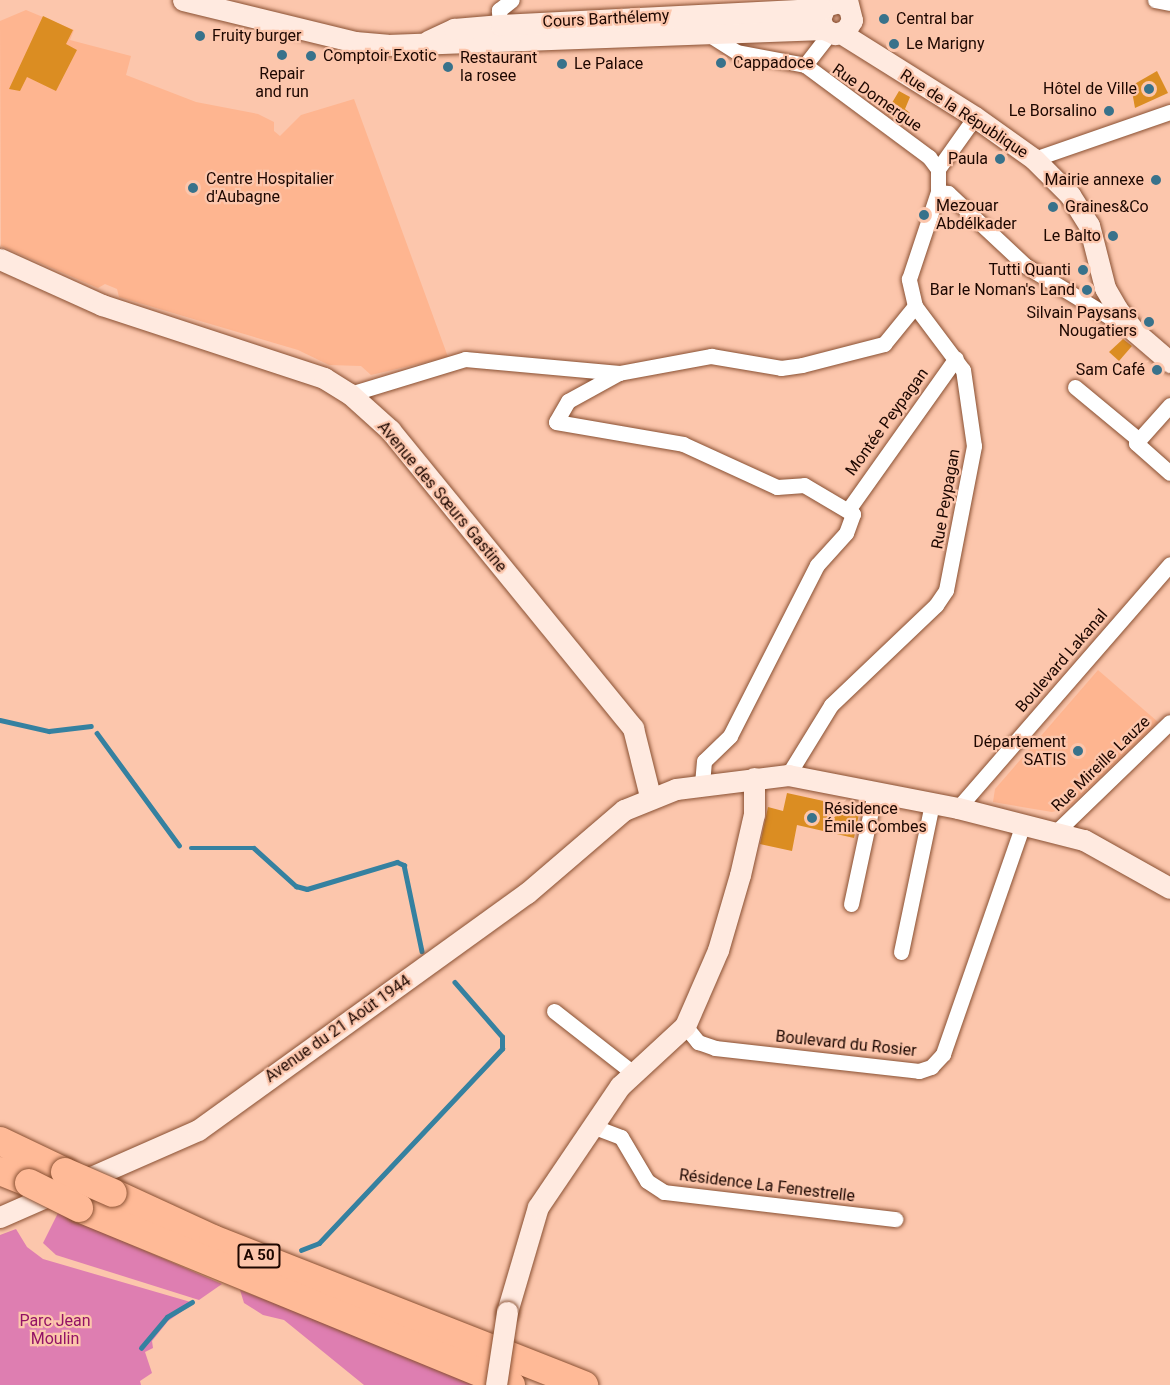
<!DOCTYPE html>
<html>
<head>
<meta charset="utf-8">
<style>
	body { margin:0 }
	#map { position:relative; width:1170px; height:1385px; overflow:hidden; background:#fcc6ac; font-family:Roboto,sans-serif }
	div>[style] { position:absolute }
	.built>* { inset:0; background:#feb590 }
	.green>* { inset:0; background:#de7eb1 }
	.stream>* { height:4.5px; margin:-2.25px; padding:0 2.25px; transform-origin:2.25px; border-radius:2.25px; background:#3581a0 }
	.building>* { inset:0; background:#db8d22 }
	.roads { filter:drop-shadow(0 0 2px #895032) drop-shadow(0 0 2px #895032) }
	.street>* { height:15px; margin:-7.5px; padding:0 7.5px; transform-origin:7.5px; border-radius:7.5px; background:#fff }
	.secondary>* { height:21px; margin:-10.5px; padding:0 10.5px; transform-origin:10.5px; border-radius:10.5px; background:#ffeae0 }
	.highway>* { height:28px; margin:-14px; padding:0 14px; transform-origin:14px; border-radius:14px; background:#ffba97 }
	.bridges { filter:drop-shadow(0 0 2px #895032) drop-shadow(0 0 2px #895032) }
	.secondary-bridge>* { height:21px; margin:-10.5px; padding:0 10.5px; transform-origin:10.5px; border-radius:10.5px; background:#ffeae0 }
	.highway-bridge>* { height:28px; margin:-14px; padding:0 14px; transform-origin:14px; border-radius:14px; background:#ffba97 }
	.dots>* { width:16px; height:16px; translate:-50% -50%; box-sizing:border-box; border:3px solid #fcc6ac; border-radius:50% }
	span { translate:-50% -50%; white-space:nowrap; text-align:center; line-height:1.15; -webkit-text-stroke:4.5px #fcc6ac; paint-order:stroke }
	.shield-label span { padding:2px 4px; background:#fcc6ac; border:2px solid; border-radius:4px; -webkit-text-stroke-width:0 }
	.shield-label { font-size:15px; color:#1d0700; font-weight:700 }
	.street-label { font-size:16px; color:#1d0700 }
	.poi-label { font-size:16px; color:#1d0700 }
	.left { translate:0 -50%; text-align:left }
	.right { translate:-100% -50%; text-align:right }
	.park-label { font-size:16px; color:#931265 }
</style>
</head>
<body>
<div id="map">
	<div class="built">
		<i style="clip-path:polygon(26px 10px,74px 30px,70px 40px,131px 56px,126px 75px,196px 102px,258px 114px,274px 122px,274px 131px,280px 136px,301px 115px,354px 99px,448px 357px,371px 375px,361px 366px,329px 365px,298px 350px,119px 297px,117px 289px,105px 284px,98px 288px,1px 246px,0 21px)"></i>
		<i style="clip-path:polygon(1098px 670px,1158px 722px,1068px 808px,1052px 812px,993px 802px,995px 789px)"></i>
	</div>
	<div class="green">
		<i style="clip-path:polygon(58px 1213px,222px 1284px,199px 1300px,56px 1255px,43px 1243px)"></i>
		<i style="clip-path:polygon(16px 1229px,27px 1247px,43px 1259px,194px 1303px,168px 1321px,152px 1341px,153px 1348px,145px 1352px,152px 1373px,140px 1381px,141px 1385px,0 1385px,0 1235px)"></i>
		<i style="clip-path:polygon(240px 1290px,485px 1385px,364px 1385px,284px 1320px,263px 1315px,244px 1303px)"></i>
	</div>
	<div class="stream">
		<i style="left:0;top:720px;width:50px;rotate:12.7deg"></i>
		<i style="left:49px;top:731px;width:42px;rotate:-6.8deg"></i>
		<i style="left:97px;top:733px;width:139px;rotate:53.8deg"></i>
		<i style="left:191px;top:848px;width:63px"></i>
		<i style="left:254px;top:848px;width:57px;rotate:42.1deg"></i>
		<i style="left:296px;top:886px;width:11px;rotate:15deg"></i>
		<i style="left:307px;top:889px;width:94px;rotate:-16.7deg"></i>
		<i style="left:397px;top:862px;width:8px;rotate:23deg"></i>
		<i style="left:404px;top:865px;width:88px;rotate:78.2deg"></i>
		<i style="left:301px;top:1250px;width:19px;rotate:-21deg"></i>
		<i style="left:319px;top:1243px;width:267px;rotate:-46.7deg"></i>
		<i style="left:502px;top:1049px;width:12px;rotate:-90deg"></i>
		<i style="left:502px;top:1037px;width:72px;rotate:-131deg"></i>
		<i style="left:141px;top:1348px;width:40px;rotate:-50deg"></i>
		<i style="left:167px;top:1317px;width:29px;rotate:-31deg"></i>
	</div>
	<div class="building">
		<i style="clip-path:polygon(43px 16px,73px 30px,66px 44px,77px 50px,56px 91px,27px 77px,20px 91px,9px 89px)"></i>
		<i style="clip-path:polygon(1157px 71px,1168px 93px,1135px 108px,1131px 86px)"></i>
		<i style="clip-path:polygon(899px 91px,910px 97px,905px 109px,910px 113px,902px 125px,886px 113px)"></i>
		<i style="clip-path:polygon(1123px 339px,1132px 346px,1119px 361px,1109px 352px)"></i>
		<i style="clip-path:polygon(787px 793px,860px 809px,854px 838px,797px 825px,792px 851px,760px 844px,768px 807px,783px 811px)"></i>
	</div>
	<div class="roads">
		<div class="street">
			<i style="left:1155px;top:0;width:15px;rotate:11deg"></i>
			<i style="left:708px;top:34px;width:34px;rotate:32deg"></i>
			<i style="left:737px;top:52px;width:69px;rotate:10.8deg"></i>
			<i style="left:501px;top:35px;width:25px;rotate:-95deg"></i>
			<i style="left:499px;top:10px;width:16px;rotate:-38deg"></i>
			<i style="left:805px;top:65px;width:41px;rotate:-52deg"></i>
			<i style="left:1034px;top:159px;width:144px;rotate:-19.1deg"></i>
			<i style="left:938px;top:169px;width:64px;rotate:-54.6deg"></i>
			<i style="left:938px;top:192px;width:10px;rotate:6deg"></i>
			<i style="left:948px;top:193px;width:107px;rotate:43.1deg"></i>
			<i style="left:1026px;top:266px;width:117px;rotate:31.4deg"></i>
			<i style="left:619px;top:373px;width:58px;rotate:151.2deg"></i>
			<i style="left:568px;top:401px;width:24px;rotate:120deg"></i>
			<i style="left:556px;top:422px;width:129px;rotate:9.8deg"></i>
			<i style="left:683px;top:444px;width:103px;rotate:24.6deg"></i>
			<i style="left:777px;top:487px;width:27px;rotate:-4deg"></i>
			<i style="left:804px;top:485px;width:57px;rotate:30.6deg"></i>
			<i style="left:853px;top:514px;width:20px;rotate:110deg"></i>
			<i style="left:846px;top:533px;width:43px;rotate:132.2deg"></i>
			<i style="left:817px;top:565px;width:192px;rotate:117deg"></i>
			<i style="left:730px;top:736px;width:36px;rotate:136deg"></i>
			<i style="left:704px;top:761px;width:23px;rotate:95deg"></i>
			<i style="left:1075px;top:387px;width:83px;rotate:39.6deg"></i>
			<i style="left:350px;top:394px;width:120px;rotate:-16.9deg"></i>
			<i style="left:465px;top:359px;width:155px;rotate:5.2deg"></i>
			<i style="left:619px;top:373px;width:94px;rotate:-10.5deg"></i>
			<i style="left:711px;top:356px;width:71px;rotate:9.7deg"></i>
			<i style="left:781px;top:368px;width:21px;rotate:-8deg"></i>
			<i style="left:802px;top:365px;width:85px;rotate:-14.4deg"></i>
			<i style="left:884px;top:344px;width:49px;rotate:-50.8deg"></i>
			<i style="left:1170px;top:405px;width:51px;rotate:131.8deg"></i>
			<i style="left:1136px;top:443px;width:45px;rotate:41.4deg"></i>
			<i style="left:848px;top:510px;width:186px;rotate:-54.6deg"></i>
			<i style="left:788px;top:775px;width:82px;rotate:-58.4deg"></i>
			<i style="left:831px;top:705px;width:145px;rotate:-43.6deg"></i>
			<i style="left:936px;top:605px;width:18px;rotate:-56deg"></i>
			<i style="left:946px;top:590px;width:147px;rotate:-79deg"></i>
			<i style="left:974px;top:446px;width:77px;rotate:-98.2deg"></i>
			<i style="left:963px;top:370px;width:80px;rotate:-126.9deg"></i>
			<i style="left:915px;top:306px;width:28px;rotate:-103deg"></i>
			<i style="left:909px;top:279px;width:92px;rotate:-71.6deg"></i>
			<i style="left:938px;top:192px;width:23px;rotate:-90deg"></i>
			<i style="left:938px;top:169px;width:15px;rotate:-127deg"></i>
			<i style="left:929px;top:157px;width:154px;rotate:-143.4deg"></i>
			<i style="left:958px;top:808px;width:323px;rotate:-49deg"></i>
			<i style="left:1056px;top:832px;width:158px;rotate:-44deg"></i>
			<i style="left:851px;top:904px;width:115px;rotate:-77.9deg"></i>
			<i style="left:901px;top:952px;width:152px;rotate:-78.2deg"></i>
			<i style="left:554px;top:1011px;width:100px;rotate:38.1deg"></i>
			<i style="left:685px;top:1026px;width:21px;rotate:51deg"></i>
			<i style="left:698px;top:1042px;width:18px;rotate:19deg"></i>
			<i style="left:715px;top:1048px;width:205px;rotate:6.4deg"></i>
			<i style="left:919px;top:1071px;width:13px;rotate:-18deg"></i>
			<i style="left:931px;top:1067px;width:18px;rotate:-47deg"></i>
			<i style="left:943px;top:1054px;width:244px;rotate:-70.8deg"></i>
			<i style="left:592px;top:1126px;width:31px;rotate:21deg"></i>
			<i style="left:621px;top:1137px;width:51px;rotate:59.4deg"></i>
			<i style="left:647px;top:1181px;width:20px;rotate:33deg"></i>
			<i style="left:664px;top:1192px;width:233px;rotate:6.7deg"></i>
		</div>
		<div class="secondary">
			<i style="left:183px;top:0;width:177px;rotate:13.7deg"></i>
			<i style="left:355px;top:42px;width:32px;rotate:5deg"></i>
			<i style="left:387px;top:45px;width:437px;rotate:-2.1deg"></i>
			<i style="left:847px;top:0;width:21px;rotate:76deg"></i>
			<i style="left:852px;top:20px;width:12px;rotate:121deg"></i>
			<i style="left:846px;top:30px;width:12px;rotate:160deg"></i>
			<i style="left:835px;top:34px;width:12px;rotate:-156deg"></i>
			<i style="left:824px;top:29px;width:11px;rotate:-112deg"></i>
			<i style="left:820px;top:19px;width:14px;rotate:-69deg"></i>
			<i style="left:825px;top:6px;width:15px;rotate:-16deg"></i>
			<i style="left:839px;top:2px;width:10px;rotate:29deg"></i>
			<i style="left:841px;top:33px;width:158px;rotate:32.1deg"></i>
			<i style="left:975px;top:117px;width:72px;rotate:35.4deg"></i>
			<i style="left:1034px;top:159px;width:51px;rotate:45deg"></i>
			<i style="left:1070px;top:195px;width:36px;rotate:58deg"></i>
			<i style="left:1089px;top:225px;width:65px;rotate:75.7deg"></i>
			<i style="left:1105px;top:288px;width:24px;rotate:60deg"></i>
			<i style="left:1117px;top:309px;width:28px;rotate:52deg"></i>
			<i style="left:1134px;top:331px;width:48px;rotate:40.7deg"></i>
			<i style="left:428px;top:41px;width:29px;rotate:-25deg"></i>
			<i style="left:454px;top:29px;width:47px;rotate:-4.9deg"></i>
			<i style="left:501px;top:25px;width:321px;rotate:-2.9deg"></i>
			<i style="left:0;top:259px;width:112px;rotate:24.3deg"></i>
			<i style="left:102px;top:305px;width:234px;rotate:18.2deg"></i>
			<i style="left:324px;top:378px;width:31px;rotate:32deg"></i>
			<i style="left:350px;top:394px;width:54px;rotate:42deg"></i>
			<i style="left:390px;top:430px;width:385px;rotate:50.8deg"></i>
			<i style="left:633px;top:728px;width:70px;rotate:76deg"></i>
			<i style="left:0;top:1217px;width:216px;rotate:-23.7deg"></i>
			<i style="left:198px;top:1130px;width:405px;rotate:-35.8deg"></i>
			<i style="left:527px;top:893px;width:128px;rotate:-40.6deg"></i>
			<i style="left:624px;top:810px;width:56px;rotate:-22deg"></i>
			<i style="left:676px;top:789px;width:113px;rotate:-7.1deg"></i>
			<i style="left:788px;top:775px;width:173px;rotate:11deg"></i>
			<i style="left:958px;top:808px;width:130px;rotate:14.3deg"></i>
			<i style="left:1084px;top:840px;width:98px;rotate:29.2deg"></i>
			<i style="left:507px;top:1312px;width:109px;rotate:-73.6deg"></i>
			<i style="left:538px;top:1207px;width:146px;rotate:-55.9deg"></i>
			<i style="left:620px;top:1086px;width:88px;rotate:-42.7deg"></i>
			<i style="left:685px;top:1026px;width:83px;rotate:-66.5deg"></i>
			<i style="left:718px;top:950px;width:78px;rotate:-73.7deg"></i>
			<i style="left:740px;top:875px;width:63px;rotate:-77.1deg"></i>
			<i style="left:754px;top:814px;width:36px;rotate:-90deg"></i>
		</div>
		<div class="highway">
			<i style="left:0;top:1141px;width:72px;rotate:25.5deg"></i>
			<i style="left:0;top:1171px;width:31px;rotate:22deg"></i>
			<i style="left:113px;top:1193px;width:110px;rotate:24.7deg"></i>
			<i style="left:213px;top:1239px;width:399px;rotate:21.5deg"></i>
			<i style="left:79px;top:1208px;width:467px;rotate:22.3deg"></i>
		</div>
	</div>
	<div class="bridges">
		<div class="secondary-bridge">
			<i style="left:496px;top:1385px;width:74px;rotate:-81.4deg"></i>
		</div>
		<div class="highway-bridge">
			<i style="left:65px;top:1172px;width:52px;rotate:23.6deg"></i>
			<i style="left:29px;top:1183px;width:56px;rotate:26.6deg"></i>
		</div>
	</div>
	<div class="dots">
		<i style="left:884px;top:19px;background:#38728b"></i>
		<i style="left:200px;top:36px;background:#38728b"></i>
		<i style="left:894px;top:44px;background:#38728b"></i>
		<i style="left:282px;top:55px;background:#38728b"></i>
		<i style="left:311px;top:56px;background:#38728b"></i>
		<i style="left:721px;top:63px;background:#38728b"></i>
		<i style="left:562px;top:64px;background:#38728b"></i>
		<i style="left:448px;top:67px;background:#38728b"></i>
		<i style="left:1149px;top:89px;background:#38728b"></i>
		<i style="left:1109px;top:111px;background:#38728b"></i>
		<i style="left:1000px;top:159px;background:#38728b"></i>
		<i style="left:1156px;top:180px;background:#38728b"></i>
		<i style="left:193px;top:188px;background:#38728b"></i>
		<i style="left:1053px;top:207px;background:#38728b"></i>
		<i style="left:924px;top:215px;background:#38728b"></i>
		<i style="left:1113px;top:236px;background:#38728b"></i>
		<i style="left:1083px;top:270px;background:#38728b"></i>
		<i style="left:1087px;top:290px;background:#38728b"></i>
		<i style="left:1149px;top:322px;background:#38728b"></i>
		<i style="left:1157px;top:370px;background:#38728b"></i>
		<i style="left:1078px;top:751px;background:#38728b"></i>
		<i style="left:812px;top:818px;background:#38728b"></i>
	</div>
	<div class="shield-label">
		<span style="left:259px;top:1256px">A 50</span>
	</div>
	<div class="street-label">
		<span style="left:606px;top:19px;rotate:-3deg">Cours Barthélemy</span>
		<span style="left:877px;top:98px;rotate:35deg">Rue Domergue</span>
		<span style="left:964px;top:114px;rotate:33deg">Rue de la République</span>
		<span style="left:887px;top:422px;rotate:-54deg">Montée Peypagan</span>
		<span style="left:442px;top:497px;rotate:50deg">Avenue des Sœurs Gastine</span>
		<span style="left:946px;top:499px;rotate:-80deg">Rue Peypagan</span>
		<span style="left:1062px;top:661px;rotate:-49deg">Boulevard Lakanal</span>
		<span style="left:1101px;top:764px;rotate:-44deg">Rue Mireille Lauze</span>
		<span style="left:338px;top:1029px;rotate:-35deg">Avenue du 21 Août 1944</span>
		<span style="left:846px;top:1044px;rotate:6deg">Boulevard du Rosier</span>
		<span style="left:767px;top:1186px;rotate:7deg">Résidence La Fenestrelle</span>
	</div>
	<div class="poi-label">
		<span class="left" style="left:896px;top:19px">Central bar</span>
		<span class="left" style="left:212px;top:36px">Fruity burger</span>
		<span class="left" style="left:906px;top:44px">Le Marigny</span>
		<span class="left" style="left:323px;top:56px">Comptoir Exotic</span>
		<span class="left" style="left:460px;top:67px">Restaurant<br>la rosee</span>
		<span class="left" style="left:733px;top:63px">Cappadoce</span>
		<span class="left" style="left:574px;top:64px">Le Palace</span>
		<span style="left:282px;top:83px">Repair<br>and run</span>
		<span class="right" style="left:1137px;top:89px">Hôtel de Ville</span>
		<span class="right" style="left:1097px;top:111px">Le Borsalino</span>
		<span class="right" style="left:988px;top:159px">Paula</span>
		<span class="left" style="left:206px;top:188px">Centre Hospitalier<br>d'Aubagne</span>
		<span class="right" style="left:1144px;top:180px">Mairie annexe</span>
		<span class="left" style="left:936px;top:215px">Mezouar<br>Abdélkader</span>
		<span class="left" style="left:1065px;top:207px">Graines&amp;Co</span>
		<span class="right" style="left:1101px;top:236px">Le Balto</span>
		<span class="right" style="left:1071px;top:270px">Tutti Quanti</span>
		<span class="right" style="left:1075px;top:290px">Bar le Noman's Land</span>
		<span class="right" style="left:1137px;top:322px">Silvain Paysans<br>Nougatiers</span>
		<span class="right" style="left:1145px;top:370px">Sam Café</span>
		<span class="right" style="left:1066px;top:751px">Département<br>SATIS</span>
		<span class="left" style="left:824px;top:818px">Résidence<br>Émile Combes</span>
	</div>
	<div class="park-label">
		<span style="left:55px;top:1330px">Parc Jean<br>Moulin</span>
	</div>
</div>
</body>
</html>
